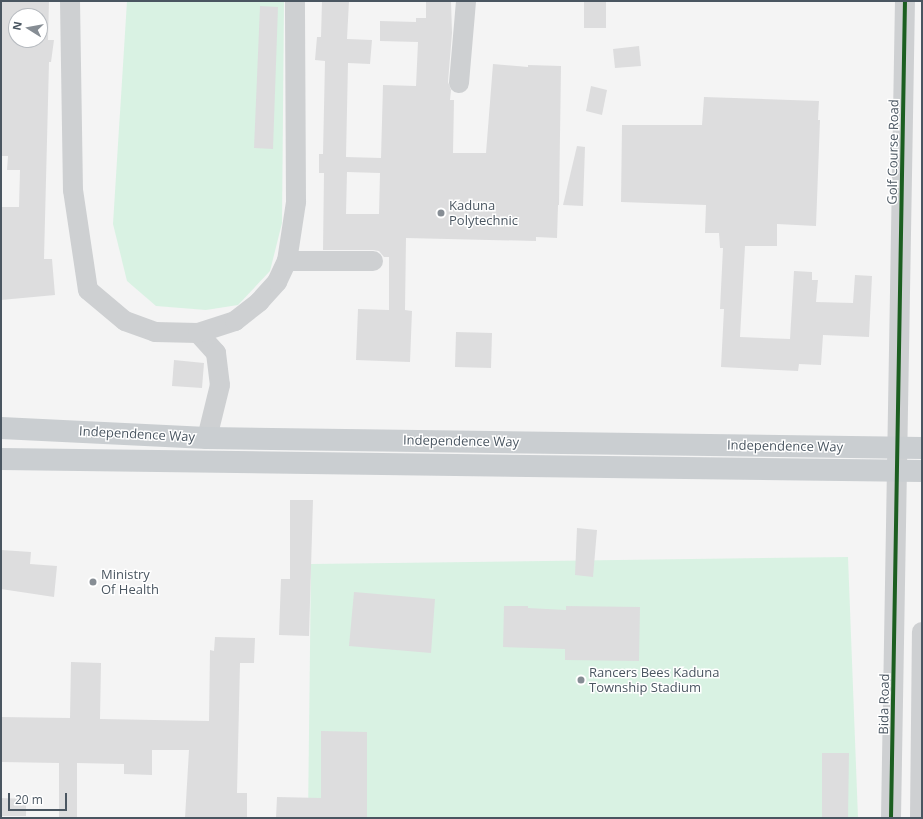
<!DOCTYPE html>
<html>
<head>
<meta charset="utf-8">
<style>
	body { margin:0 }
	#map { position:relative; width:923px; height:819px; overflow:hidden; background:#f4f4f4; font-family:"Open Sans",sans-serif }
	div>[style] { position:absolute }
	.green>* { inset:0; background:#d9f2e3 }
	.building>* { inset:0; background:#ddddde }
	.minor>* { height:20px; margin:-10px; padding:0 10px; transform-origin:10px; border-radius:10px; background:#ced0d2 }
	.major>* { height:22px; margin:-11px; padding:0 11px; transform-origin:11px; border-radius:11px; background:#caced1 }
	.cycleway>* { height:4px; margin:-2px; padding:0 2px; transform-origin:2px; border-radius:2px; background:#1b5e20 }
	.dots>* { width:11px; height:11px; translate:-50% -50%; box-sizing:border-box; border:2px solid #fff; border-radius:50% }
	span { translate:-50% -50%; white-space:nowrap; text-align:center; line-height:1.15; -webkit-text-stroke:3px #fff; paint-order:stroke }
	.street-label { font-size:13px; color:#4a5661 }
	.poi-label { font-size:13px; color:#4a5661 }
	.left { translate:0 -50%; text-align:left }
	.frame { position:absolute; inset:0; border:2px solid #4a5661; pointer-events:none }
	.north { position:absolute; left:8px; top:8px; width:40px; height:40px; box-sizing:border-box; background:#fff; border:1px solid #b7bbc0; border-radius:50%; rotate:281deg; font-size:11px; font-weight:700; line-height:16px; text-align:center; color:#4a5661 }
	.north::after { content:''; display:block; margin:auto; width:14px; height:18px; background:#868d94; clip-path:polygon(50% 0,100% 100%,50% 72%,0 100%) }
	.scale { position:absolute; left:8px; top:793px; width:59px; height:18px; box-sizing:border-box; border:2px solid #4a5661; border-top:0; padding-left:5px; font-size:12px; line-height:14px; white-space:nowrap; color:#4a5661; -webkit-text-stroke:3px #fff; paint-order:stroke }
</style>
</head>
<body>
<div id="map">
	<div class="green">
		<i style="clip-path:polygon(127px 1px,284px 1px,282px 223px,270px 271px,238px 305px,206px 310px,156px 306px,127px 281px,113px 224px)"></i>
		<i style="clip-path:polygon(848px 557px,858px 818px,308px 818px,311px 564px)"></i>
	</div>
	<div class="building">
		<i style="clip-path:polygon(evenodd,1px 1px,49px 1px,48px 40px,54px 40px,51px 62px,49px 62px,44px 259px,52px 259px,55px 295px,1px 300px,1px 207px,19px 207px,20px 170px,7px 170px,8px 156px,1px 156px,1px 1px,16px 16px,40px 16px,40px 40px,16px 40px,16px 16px)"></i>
		<i style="clip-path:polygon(evenodd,322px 1px,349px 1px,347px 39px,372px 40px,370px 64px,348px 63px,346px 157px,381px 158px,383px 85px,416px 86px,418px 42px,380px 41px,380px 21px,416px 22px,416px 18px,426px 18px,426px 1px,451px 1px,452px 33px,448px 82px,451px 90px,450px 100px,454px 100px,453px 153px,486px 153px,493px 64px,528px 67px,528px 65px,561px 66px,559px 205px,558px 205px,557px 238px,536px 237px,536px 241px,406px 238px,405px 310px,412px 311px,410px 362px,356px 360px,358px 309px,389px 310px,389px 257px,384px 257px,379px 251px,373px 250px,323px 250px,324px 173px,319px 173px,319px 154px,323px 154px,325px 61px,315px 60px,317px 37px,321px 37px,322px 1px,347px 172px,380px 173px,379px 214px,346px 214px,347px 172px)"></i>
		<i style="clip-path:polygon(584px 1px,606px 1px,606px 28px,584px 28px)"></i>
		<i style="clip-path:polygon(260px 6px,278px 7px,273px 149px,254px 148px)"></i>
		<i style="clip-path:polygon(639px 46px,641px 66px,615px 68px,613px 49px)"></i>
		<i style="clip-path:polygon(591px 86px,607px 90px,602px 115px,586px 111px)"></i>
		<i style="clip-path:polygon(704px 97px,819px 101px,818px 120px,820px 120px,816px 226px,777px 224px,777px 246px,745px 246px,740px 337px,790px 339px,794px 271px,812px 272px,812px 280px,818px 280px,816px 302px,853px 303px,855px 275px,872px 276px,869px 337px,823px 335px,821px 365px,799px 364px,798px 371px,721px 367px,724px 309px,720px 309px,723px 248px,720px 248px,719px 233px,705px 233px,706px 205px,621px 202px,622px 125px,702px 125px)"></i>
		<i style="clip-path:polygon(577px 146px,585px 147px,583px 206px,563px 205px)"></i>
		<i style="clip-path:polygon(456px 332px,492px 333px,491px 368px,455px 367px)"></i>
		<i style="clip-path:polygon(174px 360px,204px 363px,202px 388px,172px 386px)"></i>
		<i style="clip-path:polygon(290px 500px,313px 500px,309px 636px,279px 635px,281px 579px,290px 579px)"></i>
		<i style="clip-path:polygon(577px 528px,597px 530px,593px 577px,575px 575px)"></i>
		<i style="clip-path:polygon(1px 550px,31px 552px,30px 564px,57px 566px,54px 597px,1px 589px)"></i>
		<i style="clip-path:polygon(354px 592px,435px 599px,431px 653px,349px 646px)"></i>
		<i style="clip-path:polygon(504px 606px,528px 606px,528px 608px,566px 610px,566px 606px,640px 607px,639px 661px,565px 660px,565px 649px,503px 647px)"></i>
		<i style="clip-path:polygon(215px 637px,255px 638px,254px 663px,240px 663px,237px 793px,247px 793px,247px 818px,185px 818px,189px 750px,152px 750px,152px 775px,124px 774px,124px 764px,77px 763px,77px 818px,59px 818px,59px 763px,1px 762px,1px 717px,70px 718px,71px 662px,101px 663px,100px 719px,209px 721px,210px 650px,214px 651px)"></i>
		<i style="clip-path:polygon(321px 731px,367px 732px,367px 818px,276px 818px,277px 797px,321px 798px)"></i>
		<i style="clip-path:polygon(822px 753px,849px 753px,848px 818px,822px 818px)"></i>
		<i style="clip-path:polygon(1px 798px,26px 799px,26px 816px,1px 816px)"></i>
	</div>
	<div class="minor">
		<i style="left:70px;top:1px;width:189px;rotate:89.1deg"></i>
		<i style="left:73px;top:190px;width:101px;rotate:81.5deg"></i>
		<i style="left:88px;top:290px;width:48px;rotate:40deg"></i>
		<i style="left:125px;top:321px;width:32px;rotate:20deg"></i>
		<i style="left:155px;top:332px;width:43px;rotate:1.3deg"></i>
		<i style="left:198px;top:333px;width:27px;rotate:48deg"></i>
		<i style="left:216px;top:353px;width:32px;rotate:83deg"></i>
		<i style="left:220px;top:385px;width:55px;rotate:103.8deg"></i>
		<i style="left:459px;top:83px;width:82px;rotate:-85.1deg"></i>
		<i style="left:287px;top:261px;width:86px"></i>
		<i style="left:198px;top:333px;width:39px;rotate:-18deg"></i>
		<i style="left:235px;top:321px;width:31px;rotate:-38deg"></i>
		<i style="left:259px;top:302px;width:27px;rotate:-48deg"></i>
		<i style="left:277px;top:282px;width:23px;rotate:-65deg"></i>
		<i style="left:287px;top:261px;width:60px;rotate:-81.3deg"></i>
		<i style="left:296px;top:202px;width:201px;rotate:-90.3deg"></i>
		<i style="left:891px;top:818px;width:817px;rotate:-89.02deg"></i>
		<i style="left:920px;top:818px;width:186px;rotate:-89.4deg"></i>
	</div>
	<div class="major">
		<i style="left:1px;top:428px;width:206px;rotate:2.8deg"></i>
		<i style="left:207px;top:438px;width:715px;rotate:0.8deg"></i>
		<i style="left:1px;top:459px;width:921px;rotate:0.75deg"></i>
	</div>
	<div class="cycleway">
		<i style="left:891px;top:818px;width:817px;rotate:-89.02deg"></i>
	</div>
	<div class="dots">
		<i style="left:441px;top:213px;background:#868d94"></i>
		<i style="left:93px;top:582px;background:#868d94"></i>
		<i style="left:581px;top:680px;background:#868d94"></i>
	</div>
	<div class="street-label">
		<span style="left:893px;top:152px;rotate:-89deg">Golf Course Road</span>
		<span style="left:137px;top:434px;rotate:3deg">Independence Way</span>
		<span style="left:461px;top:441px;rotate:1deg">Independence Way</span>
		<span style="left:785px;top:446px;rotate:1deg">Independence Way</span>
		<span style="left:884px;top:704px;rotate:-89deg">Bida Road</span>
	</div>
	<div class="poi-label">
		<span class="left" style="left:449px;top:213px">Kaduna<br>Polytechnic</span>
		<span class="left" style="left:101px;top:582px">Ministry<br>Of Health</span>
		<span class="left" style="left:589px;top:680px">Rancers Bees Kaduna<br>Township Stadium</span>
	</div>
	<div class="frame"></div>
	<div class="north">N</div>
	<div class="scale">20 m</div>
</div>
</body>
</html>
